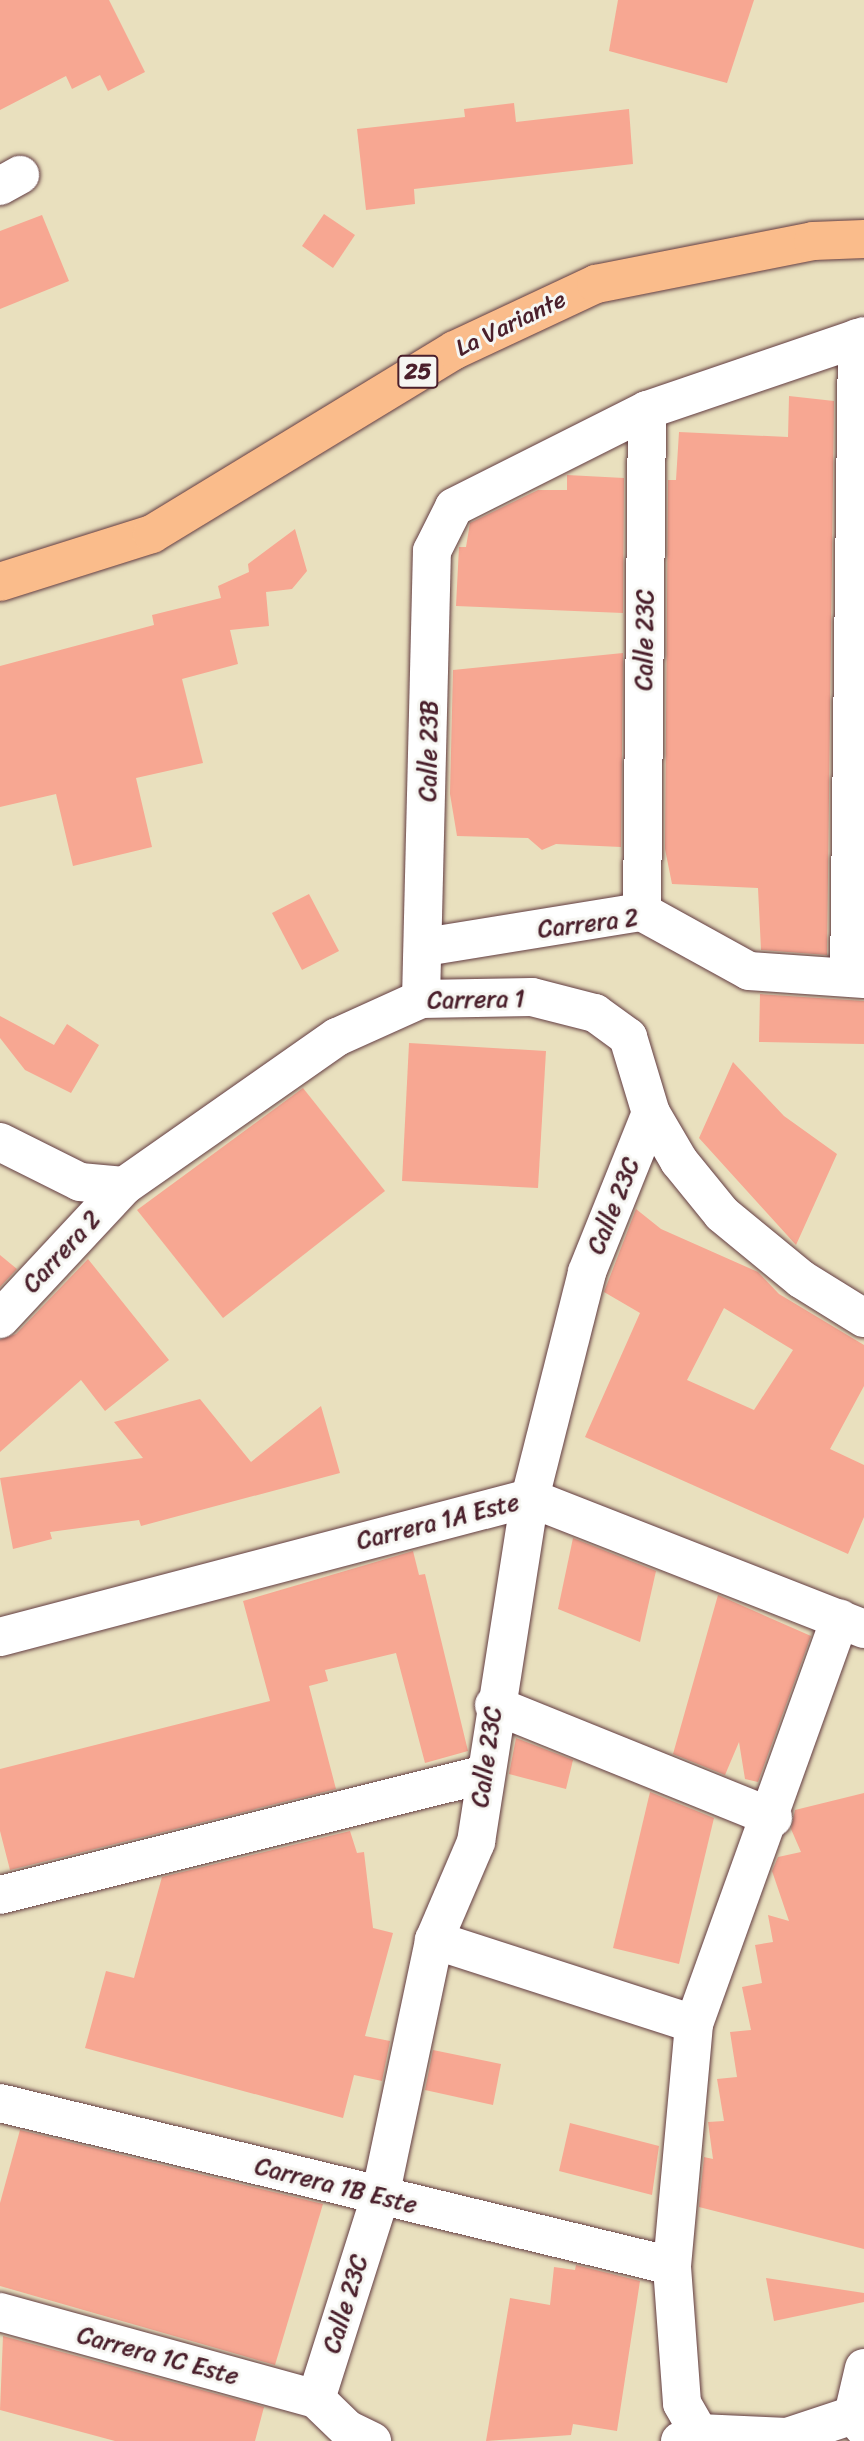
<!DOCTYPE html>
<html>
<head>
<meta charset="utf-8">
<style>
	body { margin:0 }
	#map { position:relative; width:864px; height:2441px; overflow:hidden; background:#e9e0be; font-family:Sriracha,sans-serif }
	div>[style] { position:absolute }
	.building>* { inset:0; background:#f7a792 }
	.roads { filter:drop-shadow(0 0 2px #623c41) drop-shadow(0 0 2px #623c41) }
	.minor>* { height:38px; margin:-19px; padding:0 19px; transform-origin:19px; border-radius:19px; background:#fff }
	.major>* { height:38px; margin:-19px; padding:0 19px; transform-origin:19px; border-radius:19px; background:#fabc8b }
	span { translate:-50% -50%; white-space:nowrap; text-align:center; line-height:1.15; -webkit-text-stroke:6px #f6f6f2; paint-order:stroke }
	.shield-label span { padding:2px 5px; background:#f6f6f2; border:2px solid; border-radius:5px; -webkit-text-stroke-width:0 }
	.shield-label { font-size:23px; color:#4a1f2b; font-weight:700 }
	.street-label { font-size:24px; color:#4a1f2b }
</style>
</head>
<body>
<div id="map">
	<div class="building">
		<i style="clip-path:polygon(0 0,109px 0,145px 72px,108px 91px,100px 75px,72px 89px,66px 76px,0 110px)"></i>
		<i style="clip-path:polygon(618px 0,754px 0,727px 83px,609px 51px)"></i>
		<i style="clip-path:polygon(514px 103px,516px 122px,629px 109px,633px 164px,414px 189px,415px 204px,366px 210px,357px 129px,465px 117px,464px 109px)"></i>
		<i style="clip-path:polygon(324px 214px,355px 235px,333px 268px,302px 246px)"></i>
		<i style="clip-path:polygon(42px 215px,69px 281px,0 309px,0 231px)"></i>
		<i style="clip-path:polygon(789px 396px,834px 401px,827px 955px,761px 950px,758px 888px,672px 884px,665px 849px,668px 480px,676px 480px,679px 432px,788px 437px)"></i>
		<i style="clip-path:polygon(567px 475px,624px 478px,623px 613px,456px 606px,459px 547px,466px 547px,470px 523px,538px 490px,567px 490px)"></i>
		<i style="clip-path:polygon(295px 529px,307px 571px,292px 589px,266px 592px,269px 626px,230px 630px,238px 664px,182px 679px,203px 763px,136px 778px,152px 847px,73px 866px,56px 794px,0 807px,0 666px,154px 625px,152px 615px,221px 598px,218px 586px,249px 572px,248px 564px)"></i>
		<i style="clip-path:polygon(623px 653px,621px 847px,556px 844px,542px 850px,528px 838px,457px 836px,450px 794px,453px 670px)"></i>
		<i style="clip-path:polygon(309px 894px,339px 951px,302px 970px,272px 913px)"></i>
		<i style="clip-path:polygon(760px 994px,864px 1001px,864px 1044px,759px 1042px)"></i>
		<i style="clip-path:polygon(0 1016px,54px 1045px,67px 1024px,99px 1045px,71px 1093px,25px 1070px,0 1038px)"></i>
		<i style="clip-path:polygon(409px 1043px,546px 1051px,538px 1188px,402px 1181px)"></i>
		<i style="clip-path:polygon(733px 1062px,784px 1116px,837px 1154px,796px 1245px,699px 1138px)"></i>
		<i style="clip-path:polygon(303px 1088px,385px 1191px,223px 1318px,137px 1210px)"></i>
		<i style="clip-path:polygon(evenodd,636px 1209px,661px 1229px,758px 1272px,779px 1294px,864px 1345px,864px 1386px,830px 1449px,864px 1465px,864px 1517px,848px 1554px,585px 1437px,640px 1313px,604px 1292px,636px 1209px,724px 1308px,793px 1350px,754px 1410px,687px 1380px,724px 1308px)"></i>
		<i style="clip-path:polygon(0 1255px,17px 1269px,0 1287px)"></i>
		<i style="clip-path:polygon(88px 1259px,169px 1360px,105px 1411px,81px 1380px,0 1452px,0 1340px,16px 1334px)"></i>
		<i style="clip-path:polygon(200px 1399px,251px 1462px,321px 1406px,340px 1473px,141px 1526px,139px 1520px,50px 1532px,52px 1539px,13px 1549px,0 1478px,143px 1458px,114px 1422px)"></i>
		<i style="clip-path:polygon(573px 1538px,656px 1571px,640px 1642px,558px 1609px)"></i>
		<i style="clip-path:polygon(413px 1551px,419px 1575px,425px 1574px,468px 1751px,425px 1763px,396px 1653px,325px 1670px,328px 1681px,309px 1686px,336px 1789px,10px 1870px,0 1831px,0 1769px,270px 1701px,243px 1601px)"></i>
		<i style="clip-path:polygon(718px 1595px,811px 1636px,758px 1782px,745px 1779px,739px 1742px,725px 1775px,673px 1754px)"></i>
		<i style="clip-path:polygon(516px 1738px,573px 1760px,566px 1789px,509px 1774px)"></i>
		<i style="clip-path:polygon(650px 1792px,714px 1818px,679px 1964px,613px 1948px)"></i>
		<i style="clip-path:polygon(864px 1793px,864px 2249px,699px 2207px,704px 2157px,713px 2159px,708px 2122px,724px 2121px,717px 2079px,737px 2077px,730px 2032px,751px 2030px,742px 1987px,762px 1983px,755px 1945px,773px 1942px,768px 1915px,789px 1921px,772px 1871px,778px 1857px,801px 1852px,791px 1829px,795px 1810px)"></i>
		<i style="clip-path:polygon(350px 1831px,357px 1853px,364px 1852px,373px 1928px,393px 1933px,365px 2036px,390px 2041px,382px 2081px,354px 2075px,343px 2118px,85px 2048px,106px 1971px,134px 1978px,162px 1877px)"></i>
		<i style="clip-path:polygon(433px 2050px,501px 2064px,493px 2105px,425px 2090px)"></i>
		<i style="clip-path:polygon(570px 2123px,659px 2146px,652px 2195px,559px 2171px)"></i>
		<i style="clip-path:polygon(20px 2130px,323px 2204px,275px 2365px,0 2286px,0 2203px)"></i>
		<i style="clip-path:polygon(576px 2265px,640px 2281px,617px 2431px,573px 2424px,571px 2435px,486px 2441px,510px 2298px,550px 2305px,554px 2267px,575px 2270px)"></i>
		<i style="clip-path:polygon(766px 2278px,864px 2293px,864px 2302px,774px 2321px)"></i>
		<i style="clip-path:polygon(3px 2336px,264px 2407px,255px 2441px,115px 2441px,0 2410px)"></i>
	</div>
	<div class="roads">
		<div class="minor">
			<i style="left:0;top:186px;width:23px;rotate:-29deg"></i>
			<i style="left:642px;top:912px;width:502px;rotate:-89.43deg"></i>
			<i style="left:425px;top:947px;width:220px;rotate:-9.2deg"></i>
			<i style="left:642px;top:912px;width:122px;rotate:28.9deg"></i>
			<i style="left:749px;top:971px;width:115px;rotate:4deg"></i>
			<i style="left:849px;top:977px;width:639px;rotate:-89.28deg"></i>
			<i style="left:421px;top:999px;width:448px;rotate:-88.6deg"></i>
			<i style="left:432px;top:551px;width:49px;rotate:-63.4deg"></i>
			<i style="left:454px;top:507px;width:216px;rotate:-26.7deg"></i>
			<i style="left:647px;top:410px;width:229px;rotate:-18.8deg"></i>
			<i style="left:0;top:1142px;width:89px;rotate:26.6deg"></i>
			<i style="left:80px;top:1182px;width:44px;rotate:5.2deg"></i>
			<i style="left:124px;top:1186px;width:260px;rotate:-35deg"></i>
			<i style="left:337px;top:1037px;width:92px;rotate:-24.3deg"></i>
			<i style="left:421px;top:999px;width:111px;rotate:-1deg"></i>
			<i style="left:532px;top:997px;width:65px;rotate:14.3deg"></i>
			<i style="left:595px;top:1013px;width:41px;rotate:36deg"></i>
			<i style="left:628px;top:1037px;width:79px;rotate:73.2deg"></i>
			<i style="left:651px;top:1113px;width:56px;rotate:59.7deg"></i>
			<i style="left:679px;top:1161px;width:68px;rotate:50.9deg"></i>
			<i style="left:722px;top:1214px;width:102px;rotate:39.4deg"></i>
			<i style="left:801px;top:1279px;width:74px;rotate:31.8deg"></i>
			<i style="left:0;top:1319px;width:182px;rotate:-47deg"></i>
			<i style="left:0;top:1637px;width:548px;rotate:-14.7deg"></i>
			<i style="left:530px;top:1498px;width:359px;rotate:21.4deg"></i>
			<i style="left:494px;top:1705px;width:301px;rotate:22deg"></i>
			<i style="left:0;top:1895px;width:498px;rotate:-14deg"></i>
			<i style="left:434px;top:1940px;width:273px;rotate:17.9deg"></i>
			<i style="left:0;top:2103px;width:691px;rotate:13.63deg"></i>
			<i style="left:0;top:2312px;width:328px;rotate:15.4deg"></i>
			<i style="left:316px;top:2399px;width:43px;rotate:44.1deg"></i>
			<i style="left:347px;top:2429px;width:28px;rotate:26deg"></i>
			<i style="left:864px;top:2368px;width:48px;rotate:103.2deg"></i>
			<i style="left:853px;top:2415px;width:17px;rotate:50deg"></i>
			<i style="left:316px;top:2399px;width:212px;rotate:-72.4deg"></i>
			<i style="left:380px;top:2197px;width:263px;rotate:-78.1deg"></i>
			<i style="left:434px;top:1940px;width:107px;rotate:-66.8deg"></i>
			<i style="left:476px;top:1842px;width:348px;rotate:-81.1deg"></i>
			<i style="left:530px;top:1498px;width:233px;rotate:-75.8deg"></i>
			<i style="left:587px;top:1272px;width:171px;rotate:-68.1deg"></i>
			<i style="left:699px;top:2433px;width:34px;rotate:-120deg"></i>
			<i style="left:682px;top:2403px;width:137px;rotate:-94.2deg"></i>
			<i style="left:672px;top:2266px;width:243px;rotate:-84.8deg"></i>
			<i style="left:694px;top:2024px;width:431px;rotate:-70.2deg"></i>
			<i style="left:680px;top:2441px;width:21px;rotate:-23deg"></i>
			<i style="left:699px;top:2433px;width:88px;rotate:2.6deg"></i>
			<i style="left:787px;top:2437px;width:70px;rotate:-18.4deg"></i>
		</div>
		<div class="major">
			<i style="left:0;top:582px;width:159px;rotate:-17.5deg"></i>
			<i style="left:152px;top:534px;width:354px;rotate:-31.3deg"></i>
			<i style="left:455px;top:350px;width:156px;rotate:-25.1deg"></i>
			<i style="left:596px;top:284px;width:221px;rotate:-11.2deg"></i>
			<i style="left:813px;top:241px;width:51px;rotate:-2.2deg"></i>
		</div>
	</div>
	<div class="shield-label">
		<span style="left:418px;top:372px">25</span>
	</div>
	<div class="street-label">
		<span style="left:511px;top:324px;rotate:-26deg">La Variante</span>
		<span style="left:645px;top:640px;rotate:-89deg">Calle 23C</span>
		<span style="left:429px;top:751px;rotate:-89deg">Calle 23B</span>
		<span style="left:588px;top:924px;rotate:-7deg">Carrera 2</span>
		<span style="left:476px;top:1000px;rotate:-1deg">Carrera 1</span>
		<span style="left:614px;top:1206px;rotate:-68deg">Calle 23C</span>
		<span style="left:62px;top:1252px;rotate:-47deg">Carrera 2</span>
		<span style="left:438px;top:1522px;rotate:-14deg">Carrera 1A Este</span>
		<span style="left:487px;top:1757px;rotate:-82deg">Calle 23C</span>
		<span style="left:336px;top:2186px;rotate:14deg">Carrera 1B Este</span>
		<span style="left:346px;top:2304px;rotate:-73deg">Calle 23C</span>
		<span style="left:158px;top:2356px;rotate:15deg">Carrera 1C Este</span>
	</div>
</div>
</body>
</html>
